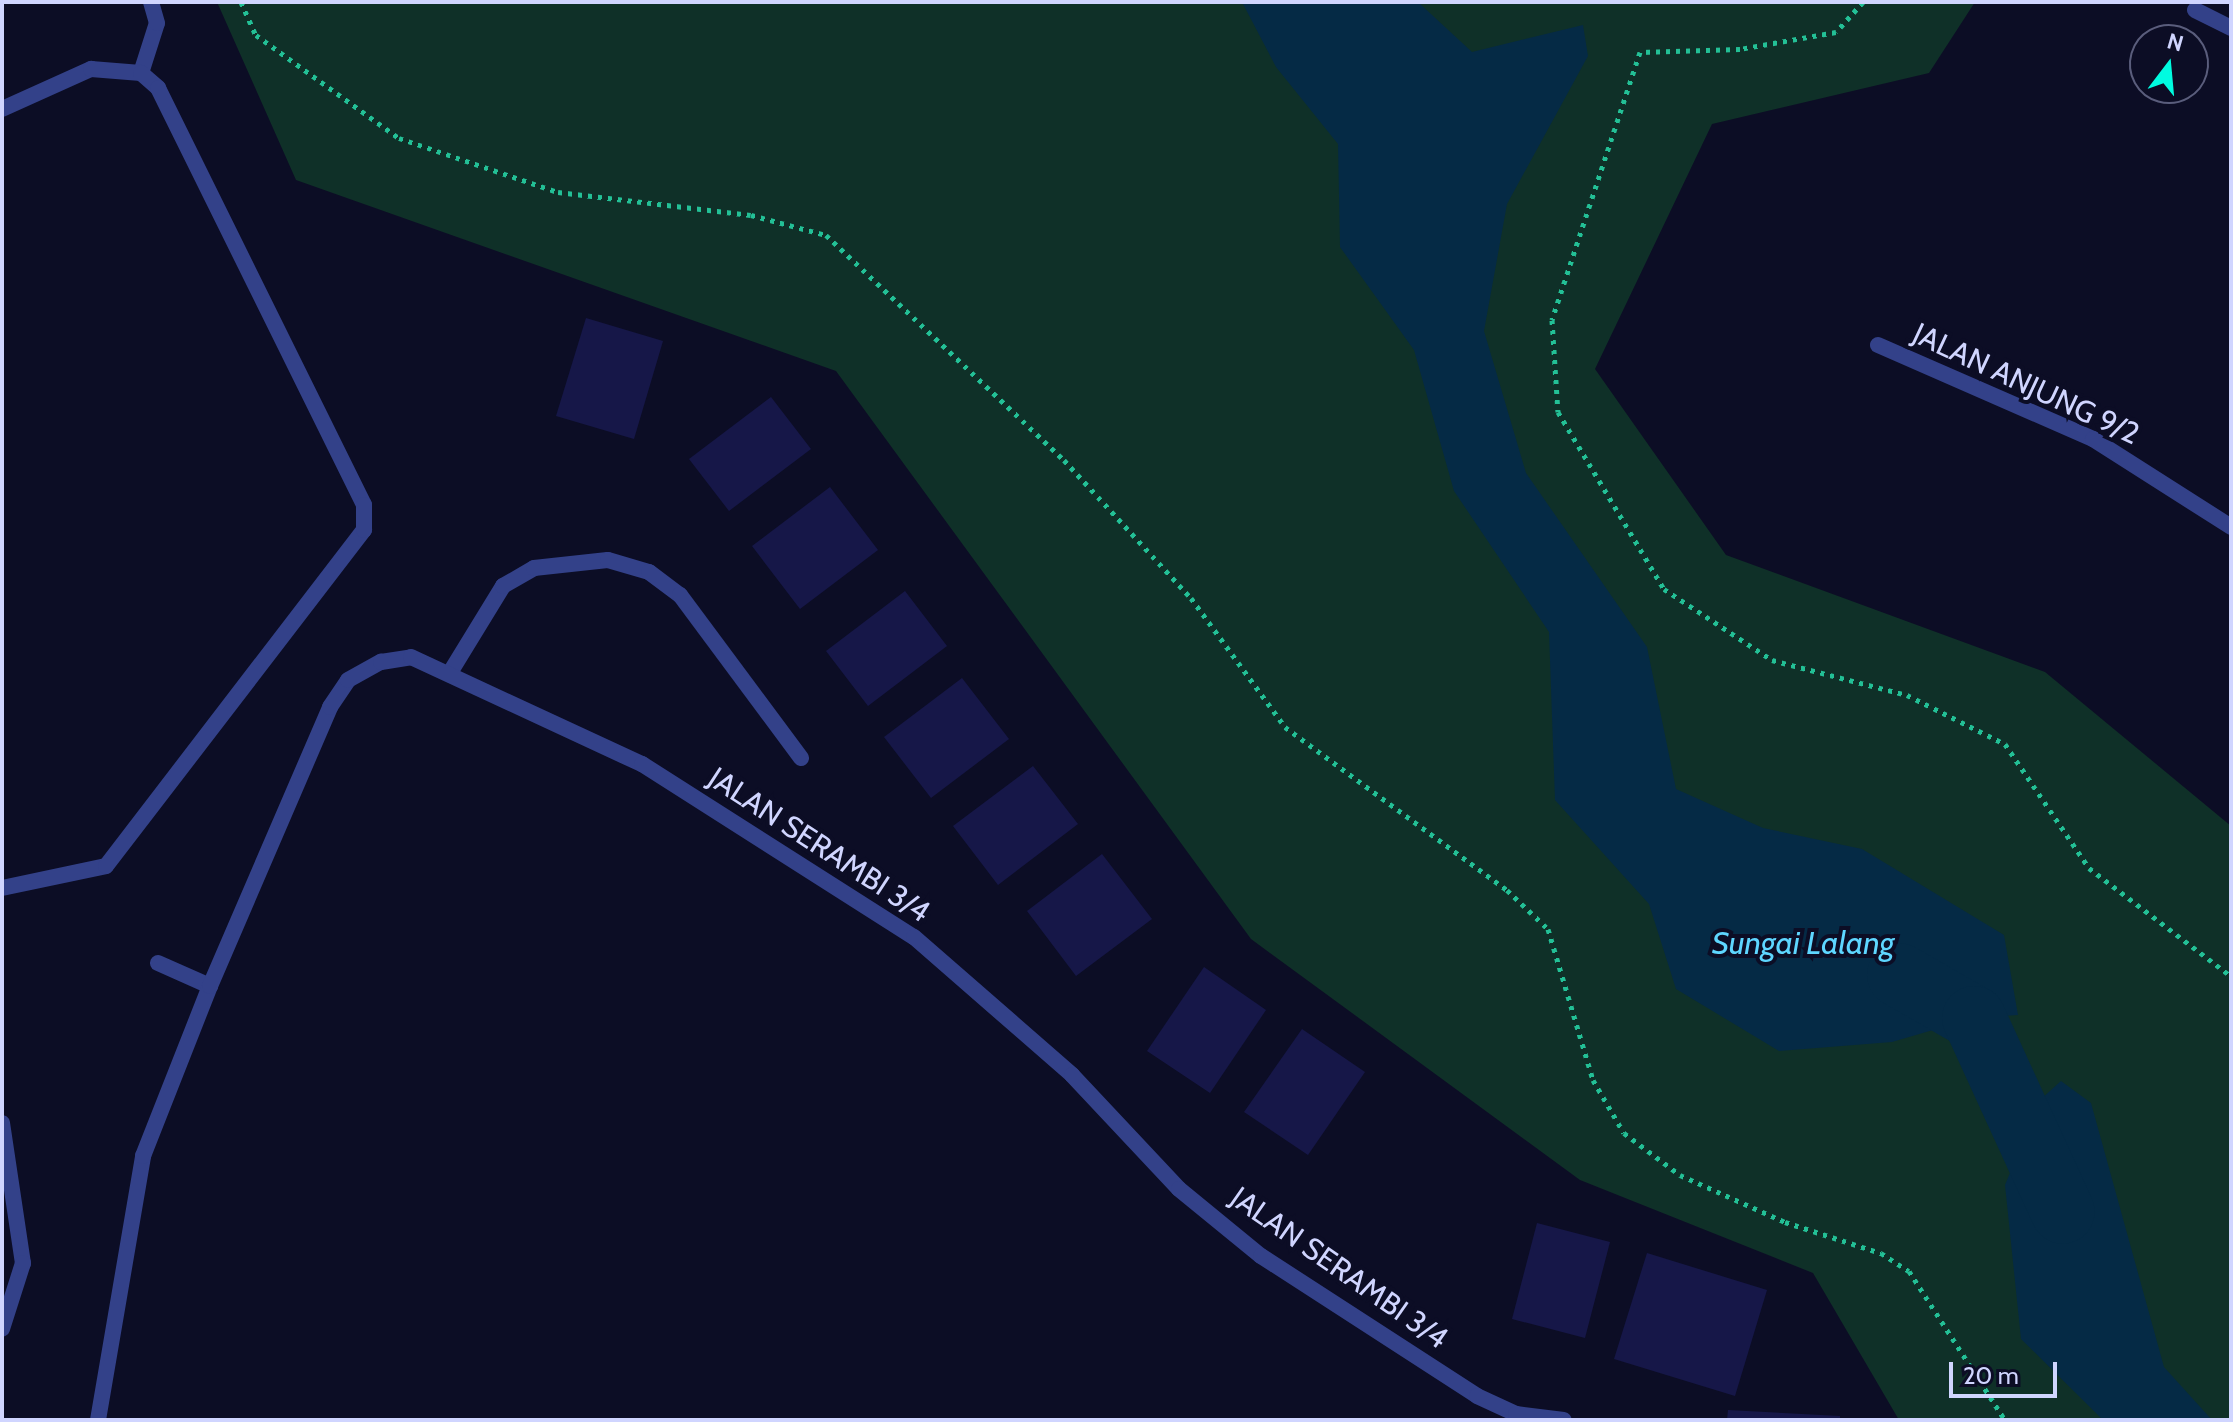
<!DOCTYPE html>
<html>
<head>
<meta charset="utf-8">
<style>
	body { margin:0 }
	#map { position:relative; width:2233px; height:1422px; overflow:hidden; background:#0c0d25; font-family:Cabin,sans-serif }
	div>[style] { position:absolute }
	.green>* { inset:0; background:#0f3028 }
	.water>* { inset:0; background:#052a45 }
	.river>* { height:64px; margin:-32px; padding:0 32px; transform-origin:32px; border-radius:32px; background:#052a45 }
	.building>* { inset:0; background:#161748 }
	.path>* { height:5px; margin-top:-2.5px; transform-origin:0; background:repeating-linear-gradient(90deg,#23c096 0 4px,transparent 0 10px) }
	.service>* { height:16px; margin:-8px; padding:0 8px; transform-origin:8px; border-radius:8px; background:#334189 }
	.minor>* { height:16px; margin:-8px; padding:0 8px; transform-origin:8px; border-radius:8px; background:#334189 }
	span { translate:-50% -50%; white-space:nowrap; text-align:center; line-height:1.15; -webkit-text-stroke:8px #0c0d25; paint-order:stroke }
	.street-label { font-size:30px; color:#d0d5ff }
	.water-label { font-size:32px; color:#5ed6ff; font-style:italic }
	.frame { position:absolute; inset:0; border:4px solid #d0d5ff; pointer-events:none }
	.north { position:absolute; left:2129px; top:24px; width:80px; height:80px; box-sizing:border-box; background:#0c0d25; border:2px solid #5a5d7c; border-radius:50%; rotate:16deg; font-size:22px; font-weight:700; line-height:32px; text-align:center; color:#d0d5ff }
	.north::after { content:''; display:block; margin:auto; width:28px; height:36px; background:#00fbe0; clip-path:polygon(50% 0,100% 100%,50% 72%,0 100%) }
	.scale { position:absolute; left:1949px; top:1362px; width:108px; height:36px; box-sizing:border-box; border:4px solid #d0d5ff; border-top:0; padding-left:10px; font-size:24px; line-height:28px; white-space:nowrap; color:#d0d5ff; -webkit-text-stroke:6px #0c0d25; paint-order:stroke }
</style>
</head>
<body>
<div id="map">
	<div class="green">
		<i style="clip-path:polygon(217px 2px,1975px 2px,1929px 73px,1712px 124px,1595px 369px,1726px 555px,2045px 672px,2231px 826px,2231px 1420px,1899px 1420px,1813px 1273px,1580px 1180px,1251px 939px,836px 371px,296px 180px)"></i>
	</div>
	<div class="water">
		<i style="clip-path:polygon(1242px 2px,1418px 2px,1472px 52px,1583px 25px,1588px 56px,1507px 204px,1484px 331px,1526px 473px,1647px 647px,1676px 789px,1763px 828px,1862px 849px,2004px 935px,2018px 1015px,1974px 1018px,1892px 1042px,1779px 1051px,1676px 989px,1649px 904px,1555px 800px,1549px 632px,1454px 491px,1414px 350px,1340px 247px,1338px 144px,1276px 67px)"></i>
		<i style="clip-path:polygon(2061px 1081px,2091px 1103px,2164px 1367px,2212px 1420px,2103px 1420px,2021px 1339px,2005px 1185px,2040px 1100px)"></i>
	</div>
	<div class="river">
		<i style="left:1899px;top:975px;width:86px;rotate:29.8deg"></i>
		<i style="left:1974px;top:1018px;width:213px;rotate:65.4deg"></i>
	</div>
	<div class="building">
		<i style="clip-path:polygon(586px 318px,663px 341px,634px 439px,556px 416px)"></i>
		<i style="clip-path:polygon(771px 397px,811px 449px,729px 511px,689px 459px)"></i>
		<i style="clip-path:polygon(830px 487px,878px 550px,800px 609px,752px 546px)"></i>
		<i style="clip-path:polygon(905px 591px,947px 646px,868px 706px,826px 651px)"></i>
		<i style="clip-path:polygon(962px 678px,1009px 739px,931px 798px,884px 737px)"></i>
		<i style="clip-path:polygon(1033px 766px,1078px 824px,998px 885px,953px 826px)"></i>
		<i style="clip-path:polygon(1102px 854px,1152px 919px,1076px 976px,1027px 911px)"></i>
		<i style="clip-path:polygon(1204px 967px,1266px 1010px,1210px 1093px,1147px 1051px)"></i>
		<i style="clip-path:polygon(1302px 1029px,1365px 1072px,1308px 1155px,1244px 1112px)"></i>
		<i style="clip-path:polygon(1537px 1223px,1610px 1242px,1585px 1338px,1512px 1319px)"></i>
		<i style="clip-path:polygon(1647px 1253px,1767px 1290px,1735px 1396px,1614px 1359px)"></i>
		<i style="clip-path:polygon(1728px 1410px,1840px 1416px,1840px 1420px,1727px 1420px)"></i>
	</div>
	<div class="path">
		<i style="left:241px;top:2px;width:36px;rotate:66deg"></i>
		<i style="left:256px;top:35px;width:176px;rotate:35.8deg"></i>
		<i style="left:399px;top:138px;width:168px;rotate:18.8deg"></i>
		<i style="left:558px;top:192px;width:194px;rotate:6.8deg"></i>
		<i style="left:751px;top:215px;width:78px;rotate:14.9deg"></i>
		<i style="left:826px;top:235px;width:328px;rotate:43.4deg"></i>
		<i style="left:1064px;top:460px;width:188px;rotate:47.4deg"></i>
		<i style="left:1191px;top:598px;width:160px;rotate:53.9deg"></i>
		<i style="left:1285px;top:727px;width:275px;rotate:36.3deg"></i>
		<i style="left:1507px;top:890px;width:57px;rotate:43.6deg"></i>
		<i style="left:1548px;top:929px;width:158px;rotate:73.4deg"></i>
		<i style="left:1593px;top:1080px;width:61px;rotate:59.7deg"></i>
		<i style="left:1624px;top:1133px;width:70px;rotate:36.9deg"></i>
		<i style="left:1680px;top:1175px;width:115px;rotate:24.1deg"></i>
		<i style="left:1785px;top:1222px;width:101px;rotate:17.9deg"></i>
		<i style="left:1881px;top:1253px;width:33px;rotate:33deg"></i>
		<i style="left:1909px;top:1271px;width:177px;rotate:57.2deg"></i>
		<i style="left:1863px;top:2px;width:40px;rotate:132deg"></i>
		<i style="left:1836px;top:32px;width:97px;rotate:170deg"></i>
		<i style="left:1740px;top:49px;width:100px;rotate:178.3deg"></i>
		<i style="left:1640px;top:52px;width:282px;rotate:108.2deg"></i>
		<i style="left:1552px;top:320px;width:92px;rotate:86.3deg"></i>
		<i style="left:1558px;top:412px;width:206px;rotate:59.1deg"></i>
		<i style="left:1664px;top:589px;width:129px;rotate:33.3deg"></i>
		<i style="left:1772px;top:660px;width:139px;rotate:14.5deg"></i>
		<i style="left:1907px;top:695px;width:110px;rotate:26.6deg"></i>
		<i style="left:2005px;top:744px;width:150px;rotate:55.9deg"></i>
		<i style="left:2089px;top:868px;width:178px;rotate:37.3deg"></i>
	</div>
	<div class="service">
		<i style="left:141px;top:73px;width:52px;rotate:-72.3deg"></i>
		<i style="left:157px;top:23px;width:22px;rotate:-106deg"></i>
		<i style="left:2px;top:888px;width:106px;rotate:-11.9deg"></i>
		<i style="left:106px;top:866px;width:424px;rotate:-52.5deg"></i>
		<i style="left:158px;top:963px;width:57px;rotate:23.9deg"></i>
		<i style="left:2px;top:1123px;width:142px;rotate:81.5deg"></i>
		<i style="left:23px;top:1263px;width:69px;rotate:107.7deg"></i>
	</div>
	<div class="minor">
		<i style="left:2195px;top:10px;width:40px;rotate:26.6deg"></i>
		<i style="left:2px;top:109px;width:98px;rotate:-24.2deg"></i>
		<i style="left:91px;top:69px;width:50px;rotate:4.6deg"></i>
		<i style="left:141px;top:73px;width:23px;rotate:41deg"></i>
		<i style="left:158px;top:88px;width:465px;rotate:63.7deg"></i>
		<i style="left:364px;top:505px;width:25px;rotate:90deg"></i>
		<i style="left:1878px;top:345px;width:235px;rotate:23.6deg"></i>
		<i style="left:2093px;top:439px;width:164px;rotate:32.5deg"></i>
		<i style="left:451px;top:671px;width:100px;rotate:-58.5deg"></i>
		<i style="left:503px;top:586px;width:36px;rotate:-30deg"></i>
		<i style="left:534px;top:568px;width:74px;rotate:-6.2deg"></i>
		<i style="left:608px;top:560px;width:43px;rotate:16.3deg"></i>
		<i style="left:649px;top:572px;width:39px;rotate:37deg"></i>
		<i style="left:680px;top:595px;width:203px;rotate:53.4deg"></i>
		<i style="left:98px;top:1420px;width:268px;rotate:-80.3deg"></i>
		<i style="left:143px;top:1156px;width:183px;rotate:-68.5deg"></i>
		<i style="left:210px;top:986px;width:304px;rotate:-66.7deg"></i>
		<i style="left:330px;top:707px;width:32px;rotate:-56deg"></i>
		<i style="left:348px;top:680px;width:38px;rotate:-29deg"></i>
		<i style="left:381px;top:662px;width:30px;rotate:-9deg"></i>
		<i style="left:411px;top:657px;width:255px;rotate:24.9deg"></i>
		<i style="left:642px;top:764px;width:322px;rotate:32.5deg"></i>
		<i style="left:914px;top:937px;width:210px;rotate:41.1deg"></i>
		<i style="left:1072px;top:1075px;width:156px;rotate:46.8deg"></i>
		<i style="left:1179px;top:1189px;width:106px;rotate:39.3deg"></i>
		<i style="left:1261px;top:1256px;width:257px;rotate:32.9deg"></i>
		<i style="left:1477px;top:1396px;width:43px;rotate:24.8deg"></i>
		<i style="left:1516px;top:1414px;width:48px;rotate:7.1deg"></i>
	</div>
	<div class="street-label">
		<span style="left:2026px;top:384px;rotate:25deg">JALAN ANJUNG 9/2</span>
		<span style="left:819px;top:845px;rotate:33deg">JALAN SERAMBI 3/4</span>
		<span style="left:1339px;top:1268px;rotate:35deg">JALAN SERAMBI 3/4</span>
	</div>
	<div class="water-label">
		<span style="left:1803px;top:943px">Sungai Lalang</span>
	</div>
	<div class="frame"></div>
	<div class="north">N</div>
	<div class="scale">20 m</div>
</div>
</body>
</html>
